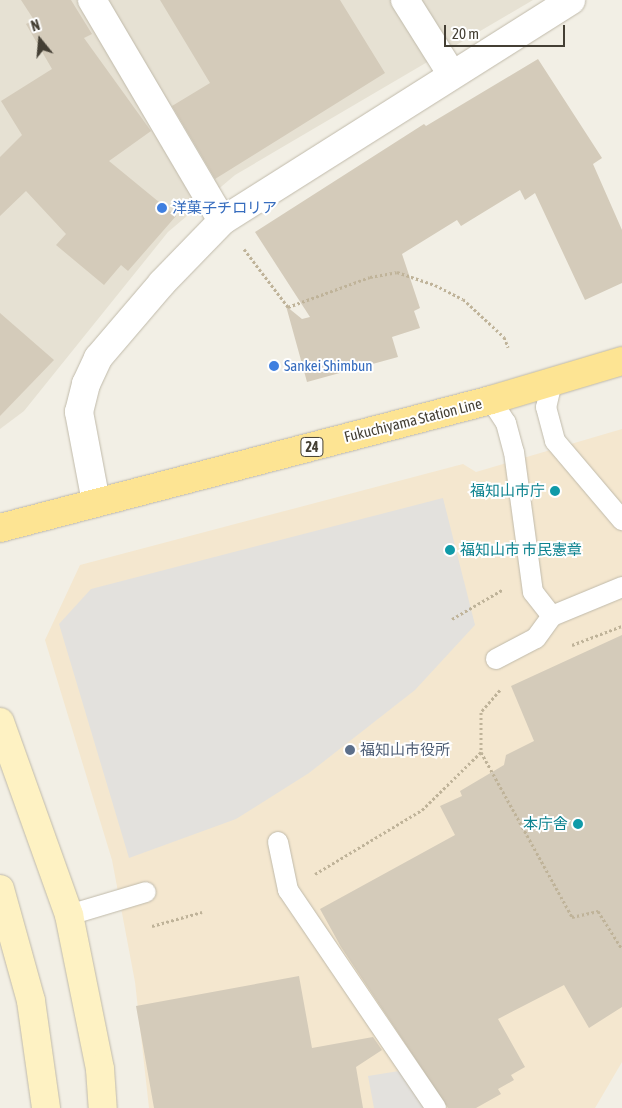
<!DOCTYPE html>
<html>
<head>
<meta charset="utf-8">
<style>
	body { margin:0 }
	#map { position:relative; width:622px; height:1108px; overflow:hidden; background:#f2efe5; font-family:"Asap Condensed","Noto Sans JP",sans-serif }
	div>[style] { position:absolute }
	.residential>* { inset:0; background:#e6e1d3 }
	.commercial>* { inset:0; background:#f4e7cf }
	.parking>* { inset:0; background:#e3e1dd }
	.building>* { inset:0; background:#d4cbba }
	.path>* { height:3px; margin-top:-1.5px; transform-origin:0; background:repeating-linear-gradient(90deg,#bfb399 0 2.5px,transparent 0 5px) }
	.roads { filter:drop-shadow(0 0 1px #c0baaa) drop-shadow(0 0 1px #c0baaa) }
	.lane>* { height:20px; margin:-10px; padding:0 10px; transform-origin:10px; border-radius:10px; background:#fff }
	.street>* { height:28px; margin:-14px; padding:0 14px; transform-origin:14px; border-radius:14px; background:#fff }
	.secondary>* { height:28px; margin:-14px; padding:0 14px; transform-origin:14px; border-radius:14px; background:#fef2c3 }
	.primary>* { height:28px; margin:-14px; padding:0 14px; transform-origin:14px; border-radius:14px; background:#fde493 }
	.dots>* { width:14px; height:14px; translate:-50% -50%; box-sizing:border-box; border:2px solid #fff; border-radius:50% }
	span { translate:-50% -50%; white-space:nowrap; text-align:center; line-height:1.15; -webkit-text-stroke:4px #fff; paint-order:stroke }
	.shield-label span { padding:1px 4px; background:#fff; border:1px solid; border-radius:4px; -webkit-text-stroke-width:0 }
	.shield-label { font-size:14px; color:#443f34; font-weight:700 }
	.shop-label { font-size:15px; color:#366cbe }
	.left { translate:0 -50%; text-align:left }
	.street-label { font-size:15px; color:#443f34 }
	.culture-label { font-size:15px; color:#0d838f }
	.right { translate:-100% -50%; text-align:right }
	.service-label { font-size:15px; color:#4e5e75 }
	.north { position:absolute; left:15px; top:15px; width:50px; height:50px; -webkit-text-stroke:4px #fff; paint-order:stroke; rotate:343deg; font-size:14px; font-weight:700; line-height:20px; text-align:center; color:#443f34 }
	.north::after { content:''; display:block; margin:auto; width:18px; height:22px; background:#443f34; clip-path:polygon(50% 0,100% 100%,50% 72%,0 100%) }
	.scale { position:absolute; left:444px; top:25px; width:121px; height:22px; box-sizing:border-box; border:2px solid #443f34; border-top:0; padding-left:6px; font-size:15px; line-height:18px; white-space:nowrap; color:#443f34; -webkit-text-stroke:4px #fff; paint-order:stroke }
</style>
</head>
<body>
<div id="map">
	<div class="residential">
		<i style="clip-path:polygon(0 0,533px 0,235px 175px,168px 232px,24px 411px,0 429px)"></i>
	</div>
	<div class="commercial">
		<i style="clip-path:polygon(622px 429px,622px 1062px,595px 1108px,149px 1108px,135px 982px,112px 860px,45px 640px,80px 565px,463px 464px,476px 472px)"></i>
	</div>
	<div class="parking">
		<i style="clip-path:polygon(443px 498px,475px 625px,415px 690px,309px 773px,236px 819px,129px 858px,59px 624px,91px 589px)"></i>
		<i style="clip-path:polygon(399px 1071px,424px 1108px,374px 1108px,368px 1076px)"></i>
	</div>
	<div class="building">
		<i style="clip-path:polygon(21px 0,71px 0,92px 34px,84px 38px,151px 131px,109px 161px,176px 216px,128px 271px,121px 265px,104px 285px,56px 245px,66px 234px,26px 191px,0 216px,0 157px,22px 135px,1px 101px,52px 69px,26px 24px,34px 20px)"></i>
		<i style="clip-path:polygon(160px 0,340px 0,385px 73px,215px 179px,172px 106px,210px 83px)"></i>
		<i style="clip-path:polygon(538px 59px,602px 158px,593px 164px,622px 230px,622px 283px,585px 300px,535px 193px,525px 200px,520px 190px,461px 226px,457px 220px,402px 254px,420px 308px,414px 311px,420px 328px,392px 337px,398px 357px,307px 382px,286px 306px,302px 319px,310px 317px,255px 232px,424px 124px,426px 126px)"></i>
		<i style="clip-path:polygon(0 313px,54px 360px,0 416px)"></i>
		<i style="clip-path:polygon(622px 635px,622px 1007px,589px 1028px,564px 985px,498px 1019px,525px 1067px,511px 1075px,514px 1080px,498px 1089px,501px 1094px,476px 1108px,448px 1108px,341px 947px,320px 909px,455px 835px,440px 806px,462px 796px,460px 791px,504px 765px,506px 755px,534px 741px,511px 686px)"></i>
		<i style="clip-path:polygon(299px 976px,312px 1048px,373px 1037px,382px 1050px,356px 1067px,363px 1108px,154px 1108px,136px 1006px)"></i>
	</div>
	<div class="path">
		<i style="left:244px;top:249px;width:73px;rotate:52.8deg"></i>
		<i style="left:288px;top:307px;width:87px;rotate:-20.1deg"></i>
		<i style="left:370px;top:277px;width:27px;rotate:-10deg"></i>
		<i style="left:397px;top:272px;width:40px;rotate:18.9deg"></i>
		<i style="left:435px;top:285px;width:31px;rotate:27deg"></i>
		<i style="left:463px;top:299px;width:56px;rotate:42.8deg"></i>
		<i style="left:504px;top:337px;width:11px;rotate:68deg"></i>
		<i style="left:452px;top:619px;width:58px;rotate:-30.1deg"></i>
		<i style="left:572px;top:645px;width:53px;rotate:-20.8deg"></i>
		<i style="left:500px;top:690px;width:29px;rotate:131deg"></i>
		<i style="left:481px;top:712px;width:40px;rotate:90deg"></i>
		<i style="left:481px;top:752px;width:188px;rotate:61.1deg"></i>
		<i style="left:572px;top:917px;width:27px;rotate:-13deg"></i>
		<i style="left:598px;top:911px;width:45px;rotate:57.7deg"></i>
		<i style="left:315px;top:874px;width:125px;rotate:-30.9deg"></i>
		<i style="left:422px;top:810px;width:83px;rotate:-44.5deg"></i>
		<i style="left:152px;top:926px;width:52px;rotate:-15.6deg"></i>
	</div>
	<div class="roads">
		<div class="lane">
			<i style="left:552px;top:382px;width:26px;rotate:103deg"></i>
			<i style="left:546px;top:407px;width:35px;rotate:75deg"></i>
			<i style="left:555px;top:441px;width:104px;rotate:49.7deg"></i>
			<i style="left:491px;top:400px;width:27px;rotate:57deg"></i>
			<i style="left:506px;top:423px;width:30px;rotate:75deg"></i>
			<i style="left:514px;top:452px;width:141px;rotate:82.3deg"></i>
			<i style="left:533px;top:592px;width:31px;rotate:52deg"></i>
			<i style="left:496px;top:659px;width:45px;rotate:-27.7deg"></i>
			<i style="left:536px;top:638px;width:27px;rotate:-54deg"></i>
			<i style="left:552px;top:616px;width:76px;rotate:-22.5deg"></i>
			<i style="left:278px;top:842px;width:49px;rotate:78.2deg"></i>
			<i style="left:288px;top:890px;width:263px;rotate:55.8deg"></i>
			<i style="left:69px;top:915px;width:80px;rotate:-16.6deg"></i>
		</div>
		<div class="street">
			<i style="left:92px;top:0;width:256px;rotate:59.5deg"></i>
			<i style="left:405px;top:0;width:86px;rotate:57.8deg"></i>
			<i style="left:96px;top:502px;width:92px;rotate:-100.7deg"></i>
			<i style="left:79px;top:412px;width:29px;rotate:-76deg"></i>
			<i style="left:86px;top:384px;width:29px;rotate:-65deg"></i>
			<i style="left:98px;top:358px;width:99px;rotate:-49.5deg"></i>
			<i style="left:162px;top:283px;width:86px;rotate:-45.9deg"></i>
			<i style="left:222px;top:221px;width:413px;rotate:-32.3deg"></i>
		</div>
		<div class="secondary">
			<i style="left:0;top:722px;width:205px;rotate:70.3deg"></i>
			<i style="left:69px;top:915px;width:157px;rotate:78.6deg"></i>
			<i style="left:100px;top:1069px;width:39px;rotate:86deg"></i>
			<i style="left:0;top:889px;width:116px;rotate:74.5deg"></i>
			<i style="left:31px;top:1001px;width:108px;rotate:82deg"></i>
		</div>
		<div class="primary">
			<i style="left:0;top:528px;width:507px;rotate:-14.61deg"></i>
			<i style="left:491px;top:400px;width:137px;rotate:-16.6deg"></i>
		</div>
	</div>
	<div class="dots">
		<i style="left:162px;top:208px;background:#3f7fe0"></i>
		<i style="left:274px;top:366px;background:#3f7fe0"></i>
		<i style="left:555px;top:491px;background:#0f9aa8"></i>
		<i style="left:450px;top:550px;background:#0f9aa8"></i>
		<i style="left:350px;top:750px;background:#5c6f8a"></i>
		<i style="left:578px;top:824px;background:#0f9aa8"></i>
	</div>
	<div class="shield-label">
		<span style="left:312px;top:447px">24</span>
	</div>
	<div class="shop-label">
		<span class="left" style="left:172px;top:208px">洋菓子チロリア</span>
		<span class="left" style="left:284px;top:366px">Sankei Shimbun</span>
	</div>
	<div class="street-label">
		<span style="left:413px;top:420px;rotate:-14deg">Fukuchiyama Station Line</span>
	</div>
	<div class="culture-label">
		<span class="right" style="left:545px;top:491px">福知山市庁</span>
		<span class="left" style="left:460px;top:550px">福知山市 市民憲章</span>
		<span class="right" style="left:568px;top:824px">本庁舎</span>
	</div>
	<div class="service-label">
		<span class="left" style="left:360px;top:750px">福知山市役所</span>
	</div>
	<div class="north">N</div>
	<div class="scale">20 m</div>
</div>
</body>
</html>
